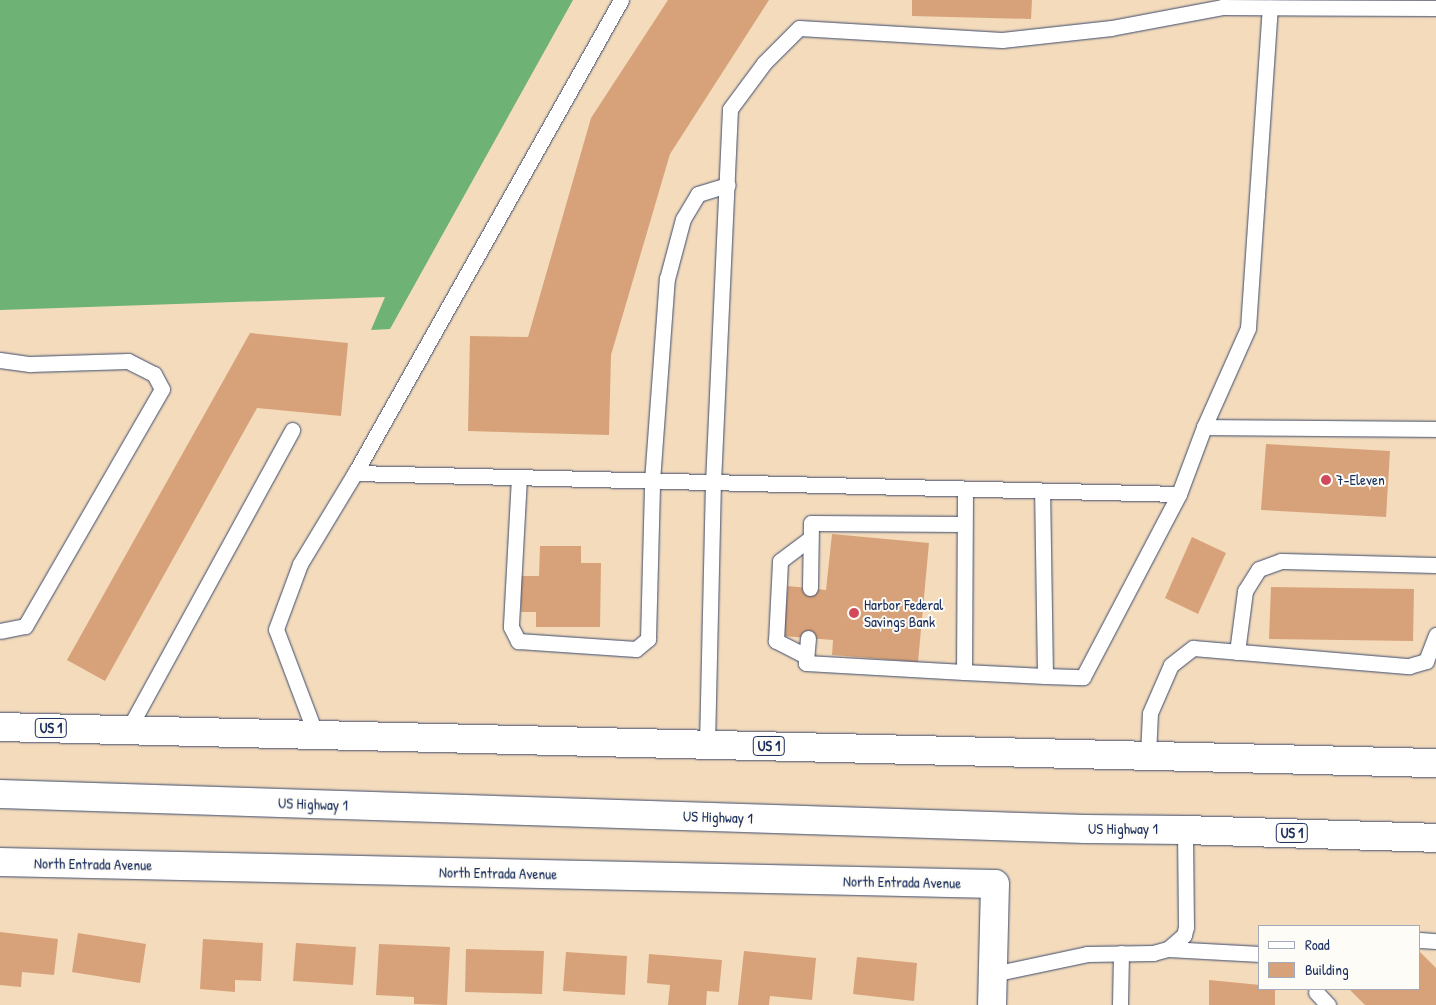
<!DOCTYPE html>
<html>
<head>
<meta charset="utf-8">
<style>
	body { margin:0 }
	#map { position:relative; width:1436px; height:1005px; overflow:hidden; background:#f3dbbc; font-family:"Patrick Hand",sans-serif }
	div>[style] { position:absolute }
	.forest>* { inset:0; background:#6eb276 }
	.building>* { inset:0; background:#d7a279 }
	.roads { filter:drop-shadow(0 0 1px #3b496c) drop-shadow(0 0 1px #3b496c) }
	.service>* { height:15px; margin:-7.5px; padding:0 7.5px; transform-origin:7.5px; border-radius:7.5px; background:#fff }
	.minor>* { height:28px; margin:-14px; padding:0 14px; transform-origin:14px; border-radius:14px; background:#fff }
	.primary>* { height:28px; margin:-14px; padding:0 14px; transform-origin:14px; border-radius:14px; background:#fff }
	.dots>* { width:14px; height:14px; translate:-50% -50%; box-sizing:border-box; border:2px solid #fdfcf7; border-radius:50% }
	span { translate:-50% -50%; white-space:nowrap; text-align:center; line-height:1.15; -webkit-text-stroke:4px #fdfcf7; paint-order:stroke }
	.shield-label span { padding:1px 4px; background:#fdfcf7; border:1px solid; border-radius:4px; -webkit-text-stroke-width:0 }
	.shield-label { font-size:14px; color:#1b2f5e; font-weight:700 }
	.poi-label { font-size:15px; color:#1b2f5e }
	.left { translate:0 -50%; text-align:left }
	.street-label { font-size:15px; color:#1b2f5e }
	.legend { position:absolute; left:1258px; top:925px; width:162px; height:65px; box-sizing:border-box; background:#fdfcf7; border:1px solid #a3aaba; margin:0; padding:6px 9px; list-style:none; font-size:15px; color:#1b2f5e }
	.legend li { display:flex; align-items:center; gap:10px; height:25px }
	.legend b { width:25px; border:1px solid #a3aaba }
</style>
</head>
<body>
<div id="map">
	<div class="forest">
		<i style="clip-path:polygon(0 0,573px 0,390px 329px,371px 330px,385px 297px,0 310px)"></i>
	</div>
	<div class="building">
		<i style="clip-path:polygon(668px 0,769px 0,670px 154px,611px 355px,609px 435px,468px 431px,470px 336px,528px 337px,591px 118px)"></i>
		<i style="clip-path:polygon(912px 0,1032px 0,1031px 19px,912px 16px)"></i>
		<i style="clip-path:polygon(250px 333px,348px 343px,341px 416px,257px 408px,105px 681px,67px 660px)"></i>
		<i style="clip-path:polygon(1266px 444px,1390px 451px,1386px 517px,1261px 510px)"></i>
		<i style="clip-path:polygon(832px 534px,929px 543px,918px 662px,832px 655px,833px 640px,783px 636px,788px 586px,826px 590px)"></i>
		<i style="clip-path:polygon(1192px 537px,1226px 553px,1198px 614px,1165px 598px)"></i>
		<i style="clip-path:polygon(540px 546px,581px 546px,581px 563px,601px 563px,600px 627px,536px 627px,536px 612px,521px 612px,521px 576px,539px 576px)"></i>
		<i style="clip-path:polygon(1271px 587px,1414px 589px,1413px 641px,1269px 639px)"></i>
		<i style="clip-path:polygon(0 932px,58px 939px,54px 975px,22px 972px,21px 987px,0 985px)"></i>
		<i style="clip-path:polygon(78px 933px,146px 944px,140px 983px,72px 972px)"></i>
		<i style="clip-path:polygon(203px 939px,263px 943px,261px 981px,235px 980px,235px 992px,200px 989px)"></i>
		<i style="clip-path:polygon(296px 943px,356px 947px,353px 985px,293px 981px)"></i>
		<i style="clip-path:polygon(379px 944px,450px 947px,447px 1005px,414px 1004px,414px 997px,376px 995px)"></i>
		<i style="clip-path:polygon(466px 949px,544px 951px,542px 994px,465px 992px)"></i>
		<i style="clip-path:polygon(744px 951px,816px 958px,812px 1000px,770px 996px,769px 1005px,738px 1005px)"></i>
		<i style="clip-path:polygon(566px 952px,627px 956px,625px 995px,563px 991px)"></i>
		<i style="clip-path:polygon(1420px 952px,1436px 968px,1436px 1005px,1365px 1005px,1349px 989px,1420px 989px)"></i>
		<i style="clip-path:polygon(649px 954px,722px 960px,719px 992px,707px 991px,706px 1005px,668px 1005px,670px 985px,647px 983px)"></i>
		<i style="clip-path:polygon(857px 957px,917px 963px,914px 1001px,853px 994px)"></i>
		<i style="clip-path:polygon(1209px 980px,1260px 985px,1260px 989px,1275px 989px,1275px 1005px,1209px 1005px)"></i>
	</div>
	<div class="roads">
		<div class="service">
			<i style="left:0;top:360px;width:30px;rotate:8deg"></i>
			<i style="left:30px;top:364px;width:98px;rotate:-1.8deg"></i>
			<i style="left:128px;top:361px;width:29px;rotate:27deg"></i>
			<i style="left:154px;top:374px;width:17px;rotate:62deg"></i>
			<i style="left:162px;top:389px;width:274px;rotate:120deg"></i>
			<i style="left:25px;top:626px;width:25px;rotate:169deg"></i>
			<i style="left:1204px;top:427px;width:232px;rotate:0.5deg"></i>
			<i style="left:355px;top:473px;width:824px;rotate:1.46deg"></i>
			<i style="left:519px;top:477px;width:150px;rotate:93.1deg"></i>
			<i style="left:511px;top:627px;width:16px;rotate:63deg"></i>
			<i style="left:518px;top:641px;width:118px;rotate:3.9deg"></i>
			<i style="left:636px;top:649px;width:16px;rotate:-40deg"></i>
			<i style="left:648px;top:639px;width:158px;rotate:-88.5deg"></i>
			<i style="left:652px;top:481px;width:203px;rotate:-85.8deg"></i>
			<i style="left:667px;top:279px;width:62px;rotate:-75.1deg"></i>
			<i style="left:683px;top:219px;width:29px;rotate:-59deg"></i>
			<i style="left:698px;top:194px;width:31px;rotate:-17deg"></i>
			<i style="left:965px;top:489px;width:183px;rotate:90.3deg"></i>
			<i style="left:964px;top:672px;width:81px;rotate:2.8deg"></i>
			<i style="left:1045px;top:676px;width:185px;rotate:-90.9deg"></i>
			<i style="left:810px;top:588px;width:65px;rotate:-89.1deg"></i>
			<i style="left:811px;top:523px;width:152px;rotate:0.4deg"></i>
			<i style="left:808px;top:638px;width:25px;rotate:95deg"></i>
			<i style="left:806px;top:663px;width:158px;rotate:3.3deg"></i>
			<i style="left:1237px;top:652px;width:62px;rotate:-82.5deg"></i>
			<i style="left:1245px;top:591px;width:26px;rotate:-58deg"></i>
			<i style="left:1259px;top:569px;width:23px;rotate:-20deg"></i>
			<i style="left:1281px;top:561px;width:155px;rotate:1.5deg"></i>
			<i style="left:806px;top:656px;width:34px;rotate:-153deg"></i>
			<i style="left:776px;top:641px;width:80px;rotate:-87.1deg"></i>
			<i style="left:780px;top:561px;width:38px;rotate:-37deg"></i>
			<i style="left:1045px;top:676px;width:38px;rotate:2deg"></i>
			<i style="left:1083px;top:677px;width:207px;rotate:-62.3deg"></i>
			<i style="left:1179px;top:494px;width:72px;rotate:-69.5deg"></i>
			<i style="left:1204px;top:427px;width:108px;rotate:-66deg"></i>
			<i style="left:1248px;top:328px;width:321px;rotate:-86.1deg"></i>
			<i style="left:128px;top:730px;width:342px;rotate:-61.3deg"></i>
			<i style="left:316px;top:735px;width:113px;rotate:-110.7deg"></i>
			<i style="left:276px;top:629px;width:69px;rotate:-69.7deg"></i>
			<i style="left:300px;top:564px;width:106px;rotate:-58.9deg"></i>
			<i style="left:355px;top:473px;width:543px;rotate:-60.65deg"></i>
			<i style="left:707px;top:745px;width:262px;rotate:-88.7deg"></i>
			<i style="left:713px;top:483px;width:374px;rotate:-87.4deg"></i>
			<i style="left:730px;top:109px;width:57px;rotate:-53.5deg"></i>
			<i style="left:764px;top:63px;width:49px;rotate:-45deg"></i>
			<i style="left:799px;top:28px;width:203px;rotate:3.4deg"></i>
			<i style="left:1002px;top:40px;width:110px;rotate:-6.3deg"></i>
			<i style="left:1111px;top:28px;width:113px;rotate:-10.7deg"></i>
			<i style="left:1222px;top:7px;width:214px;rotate:0.3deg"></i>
			<i style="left:1148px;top:755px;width:42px;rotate:-87.3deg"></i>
			<i style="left:1150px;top:713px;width:52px;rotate:-66.4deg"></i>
			<i style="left:1171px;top:665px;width:28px;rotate:-38deg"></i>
			<i style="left:1193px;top:648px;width:217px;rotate:4.8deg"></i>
			<i style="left:1409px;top:666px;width:18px;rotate:-16deg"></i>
			<i style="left:1426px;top:661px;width:28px;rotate:-69deg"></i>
			<i style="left:1420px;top:940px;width:16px;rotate:4deg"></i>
			<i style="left:1168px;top:949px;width:92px;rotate:3.1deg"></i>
			<i style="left:993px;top:974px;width:96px;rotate:-12deg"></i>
			<i style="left:1087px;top:954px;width:66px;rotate:-0.9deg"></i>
			<i style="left:1153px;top:953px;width:16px;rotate:-15deg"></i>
			<i style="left:1168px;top:949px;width:21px;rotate:-41deg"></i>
			<i style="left:1184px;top:935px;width:8px;rotate:-76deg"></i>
			<i style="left:1186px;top:927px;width:97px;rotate:-90.6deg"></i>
			<i style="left:1316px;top:992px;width:18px;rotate:47deg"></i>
			<i style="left:1120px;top:1005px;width:52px;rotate:-88.9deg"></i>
		</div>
		<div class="minor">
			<i style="left:0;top:862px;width:995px;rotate:1.27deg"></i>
			<i style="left:995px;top:884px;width:121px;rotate:91.4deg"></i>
		</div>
		<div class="primary">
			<i style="left:0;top:727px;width:1436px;rotate:1.44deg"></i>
			<i style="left:0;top:794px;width:1086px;rotate:1.85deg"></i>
			<i style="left:1085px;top:829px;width:100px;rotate:0.6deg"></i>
			<i style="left:1185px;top:830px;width:251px;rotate:1.8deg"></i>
		</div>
	</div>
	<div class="dots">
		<i style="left:1326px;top:480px;background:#d1495b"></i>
		<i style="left:854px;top:613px;background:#d1495b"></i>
	</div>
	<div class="shield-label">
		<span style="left:51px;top:728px">US 1</span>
		<span style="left:769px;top:746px">US 1</span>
		<span style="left:1292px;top:833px">US 1</span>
	</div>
	<div class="poi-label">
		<span class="left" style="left:1336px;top:480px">7-Eleven</span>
		<span class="left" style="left:864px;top:613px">Harbor Federal<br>Savings Bank</span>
	</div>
	<div class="street-label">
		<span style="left:313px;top:804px;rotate:2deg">US Highway 1</span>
		<span style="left:718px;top:817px;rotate:2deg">US Highway 1</span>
		<span style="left:1123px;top:829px">US Highway 1</span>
		<span style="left:93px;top:864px;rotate:1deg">North Entrada Avenue</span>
		<span style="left:498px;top:873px;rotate:1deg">North Entrada Avenue</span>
		<span style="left:902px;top:882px;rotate:1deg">North Entrada Avenue</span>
	</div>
	<ul class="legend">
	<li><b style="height:6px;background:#fff"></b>Road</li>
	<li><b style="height:14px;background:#d7a279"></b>Building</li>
	</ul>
</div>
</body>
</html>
